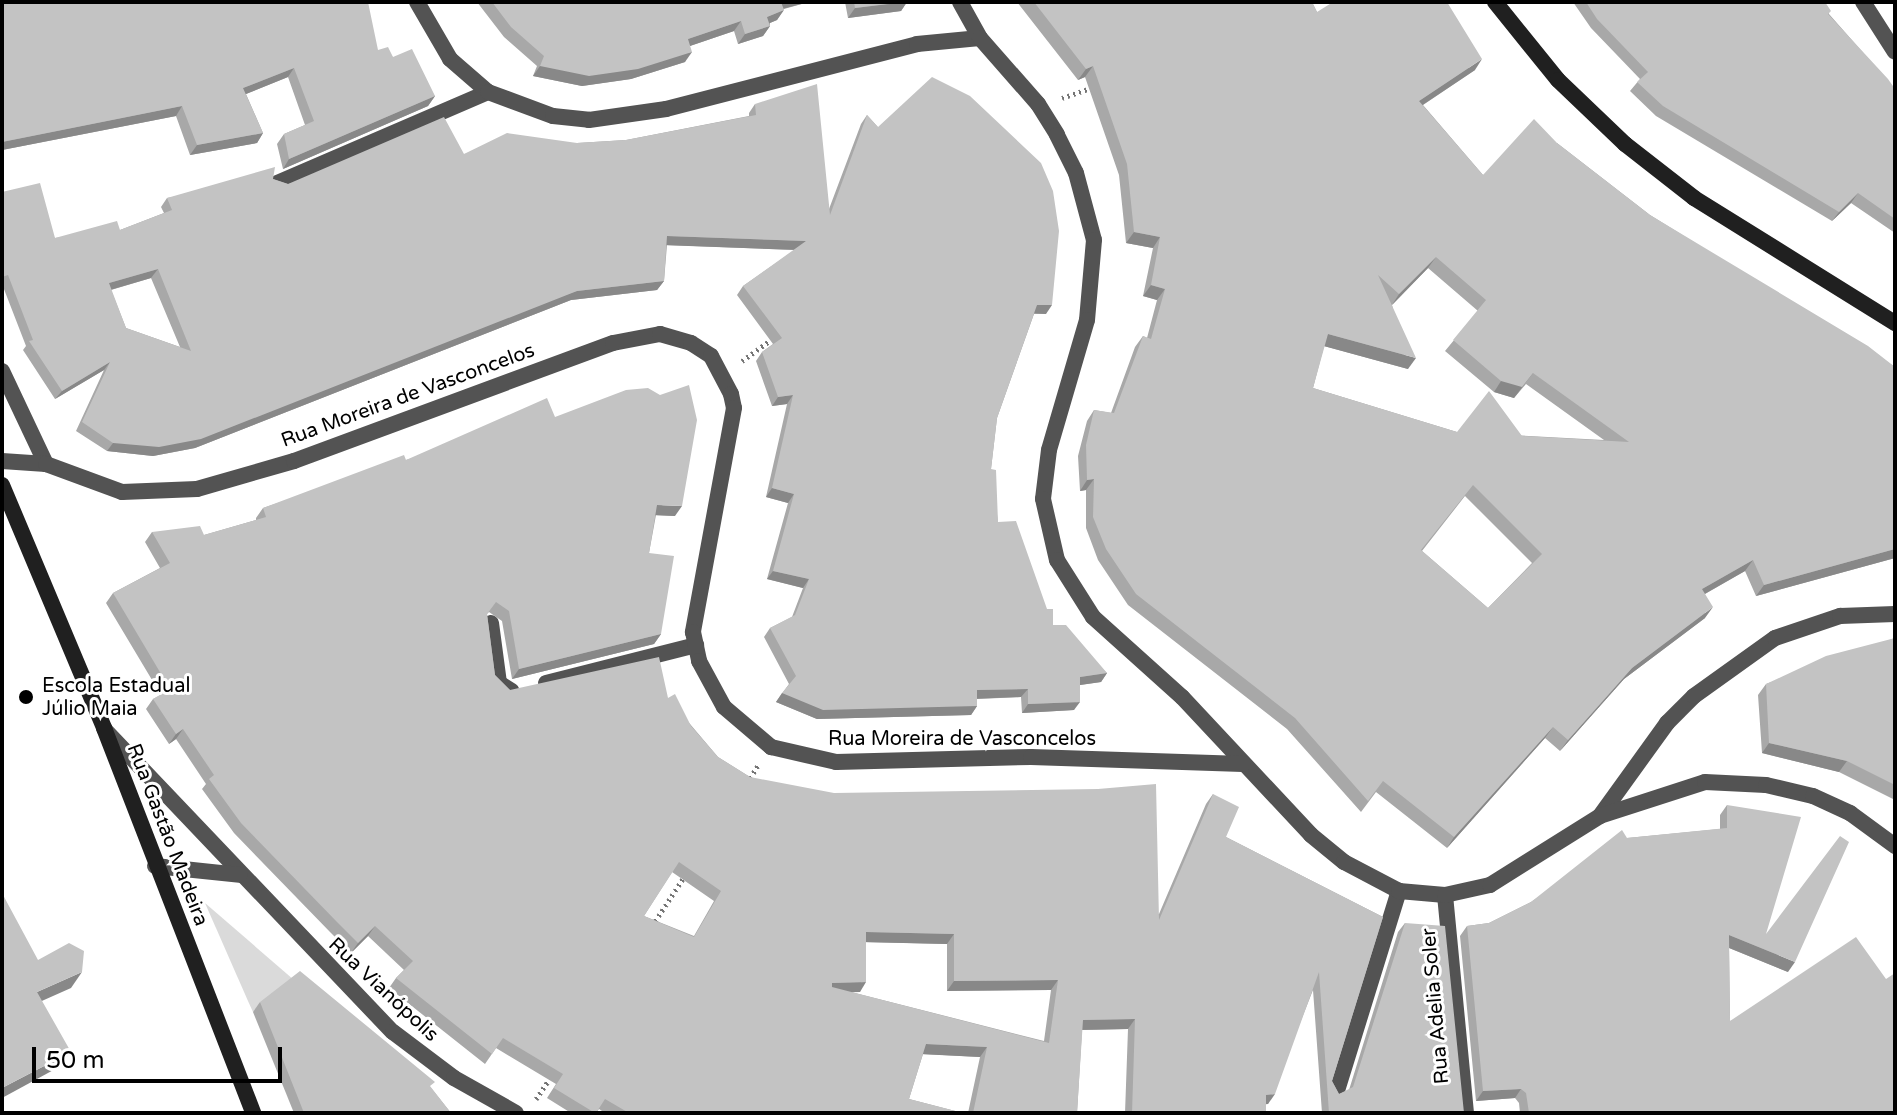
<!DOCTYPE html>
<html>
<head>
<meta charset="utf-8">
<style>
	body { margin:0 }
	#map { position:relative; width:1897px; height:1115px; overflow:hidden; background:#fff; font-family:"Varela Round",sans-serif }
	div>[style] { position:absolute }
	.green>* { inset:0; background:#dadada }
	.path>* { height:5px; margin-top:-2.5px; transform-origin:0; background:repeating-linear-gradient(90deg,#757575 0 2px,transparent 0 6px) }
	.lane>* { height:16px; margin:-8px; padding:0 8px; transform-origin:8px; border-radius:8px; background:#535353 }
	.street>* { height:16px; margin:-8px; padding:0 8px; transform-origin:8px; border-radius:8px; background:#535353 }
	.secondary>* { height:16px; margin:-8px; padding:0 8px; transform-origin:8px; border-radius:8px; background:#202020 }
	.wall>* { inset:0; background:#a8a8a8 }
	.shaded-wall>* { inset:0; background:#888 }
	.building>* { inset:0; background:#c3c3c3 }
	.dots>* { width:22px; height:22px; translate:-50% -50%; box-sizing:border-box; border:4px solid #fff; border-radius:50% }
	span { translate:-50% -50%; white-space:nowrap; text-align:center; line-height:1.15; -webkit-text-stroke:6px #fff; paint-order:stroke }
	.street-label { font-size:20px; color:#000 }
	.poi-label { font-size:20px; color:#000 }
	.left { translate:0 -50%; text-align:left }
	.frame { position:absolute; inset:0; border:4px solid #000; pointer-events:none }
	.scale { position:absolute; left:32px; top:1047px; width:250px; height:36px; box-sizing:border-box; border:4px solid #000; border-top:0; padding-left:10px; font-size:24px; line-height:28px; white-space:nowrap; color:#000; -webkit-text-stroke:6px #fff; paint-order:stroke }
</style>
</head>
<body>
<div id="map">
	<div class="green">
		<i style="clip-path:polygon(205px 903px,294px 980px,253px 1012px,248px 1001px)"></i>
	</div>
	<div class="path">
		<i style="left:1062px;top:98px;width:34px;rotate:-19deg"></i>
		<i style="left:742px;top:361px;width:42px;rotate:-36.3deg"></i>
		<i style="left:747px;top:783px;width:22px;rotate:-58deg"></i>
		<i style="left:652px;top:926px;width:62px;rotate:-56.8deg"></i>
		<i style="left:536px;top:1099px;width:30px;rotate:-56deg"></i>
	</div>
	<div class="lane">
		<i style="left:277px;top:183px;width:230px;rotate:-23.3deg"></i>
		<i style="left:491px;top:623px;width:61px;rotate:82.4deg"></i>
		<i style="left:499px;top:683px;width:15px;rotate:32deg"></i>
		<i style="left:546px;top:683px;width:155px;rotate:-14.2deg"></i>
		<i style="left:1445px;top:895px;width:219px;rotate:84.5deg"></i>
		<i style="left:1336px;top:1094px;width:213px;rotate:-72.8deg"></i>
	</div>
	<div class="street">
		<i style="left:417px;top:2px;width:66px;rotate:59.9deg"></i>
		<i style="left:450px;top:59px;width:50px;rotate:41deg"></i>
		<i style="left:488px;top:92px;width:69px;rotate:20.3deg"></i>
		<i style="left:553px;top:116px;width:36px;rotate:6deg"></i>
		<i style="left:589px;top:120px;width:78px;rotate:-8.1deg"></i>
		<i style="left:666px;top:109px;width:259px;rotate:-14.5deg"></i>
		<i style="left:917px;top:44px;width:63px;rotate:-5.4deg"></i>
		<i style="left:960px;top:2px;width:41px;rotate:60.9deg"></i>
		<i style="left:980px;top:38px;width:88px;rotate:48.7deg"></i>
		<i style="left:1038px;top:104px;width:36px;rotate:58deg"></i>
		<i style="left:1057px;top:135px;width:42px;rotate:63.4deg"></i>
		<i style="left:1076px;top:173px;width:69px;rotate:75deg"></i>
		<i style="left:1094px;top:240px;width:80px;rotate:95deg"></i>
		<i style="left:1087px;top:320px;width:135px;rotate:106.3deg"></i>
		<i style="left:1049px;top:450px;width:49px;rotate:97deg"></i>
		<i style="left:1043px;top:499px;width:63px;rotate:77.1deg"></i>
		<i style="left:1057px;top:560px;width:67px;rotate:57.7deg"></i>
		<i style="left:1093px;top:617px;width:120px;rotate:42deg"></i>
		<i style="left:1182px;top:697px;width:189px;rotate:46.9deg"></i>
		<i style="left:1311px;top:835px;width:43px;rotate:39.3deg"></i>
		<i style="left:1344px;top:862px;width:62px;rotate:27.8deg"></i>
		<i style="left:1399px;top:891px;width:46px;rotate:5deg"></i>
		<i style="left:1445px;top:895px;width:46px;rotate:-12.5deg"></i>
		<i style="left:1490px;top:885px;width:130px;rotate:-32.1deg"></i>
		<i style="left:1600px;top:816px;width:115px;rotate:-54.2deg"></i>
		<i style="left:1667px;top:723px;width:38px;rotate:-45deg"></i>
		<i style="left:1694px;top:696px;width:100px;rotate:-35.6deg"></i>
		<i style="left:1775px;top:638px;width:69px;rotate:-18.7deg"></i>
		<i style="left:1840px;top:616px;width:55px;rotate:-2.1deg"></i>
		<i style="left:1863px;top:2px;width:59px;rotate:57.4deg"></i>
		<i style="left:2px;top:371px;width:103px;rotate:64.7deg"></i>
		<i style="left:2px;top:461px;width:44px;rotate:3.9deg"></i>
		<i style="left:46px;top:464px;width:81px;rotate:20.2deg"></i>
		<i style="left:122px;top:492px;width:75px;rotate:-2.3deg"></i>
		<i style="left:197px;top:489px;width:101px;rotate:-16.1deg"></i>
		<i style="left:294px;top:461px;width:340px;rotate:-20.3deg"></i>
		<i style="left:613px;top:343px;width:48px;rotate:-10.8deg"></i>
		<i style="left:660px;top:334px;width:32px;rotate:16deg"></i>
		<i style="left:691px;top:343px;width:24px;rotate:33deg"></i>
		<i style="left:711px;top:356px;width:43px;rotate:62.2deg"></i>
		<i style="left:731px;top:394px;width:14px;rotate:78deg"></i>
		<i style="left:734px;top:408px;width:228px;rotate:100.4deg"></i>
		<i style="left:693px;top:632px;width:30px;rotate:78deg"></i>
		<i style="left:699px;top:661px;width:52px;rotate:61.5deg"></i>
		<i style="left:724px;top:707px;width:62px;rotate:40.4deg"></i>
		<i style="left:771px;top:747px;width:67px;rotate:13deg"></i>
		<i style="left:836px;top:762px;width:195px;rotate:-1.5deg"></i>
		<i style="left:1031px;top:757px;width:212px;rotate:1.9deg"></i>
		<i style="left:105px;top:730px;width:417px;rotate:46.4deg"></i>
		<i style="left:393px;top:1032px;width:76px;rotate:37deg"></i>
		<i style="left:454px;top:1078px;width:71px;rotate:29.4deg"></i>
		<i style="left:1600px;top:816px;width:110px;rotate:-17.9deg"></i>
		<i style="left:1705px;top:782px;width:61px;rotate:2.8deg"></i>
		<i style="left:1766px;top:785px;width:48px;rotate:13.2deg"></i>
		<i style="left:1813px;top:796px;width:41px;rotate:24.7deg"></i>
		<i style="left:1850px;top:813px;width:56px;rotate:36.3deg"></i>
		<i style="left:155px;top:866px;width:85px;rotate:6deg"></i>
	</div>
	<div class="secondary">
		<i style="left:1495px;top:2px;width:100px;rotate:51.1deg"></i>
		<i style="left:1558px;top:80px;width:93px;rotate:43.7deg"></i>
		<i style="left:1625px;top:144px;width:88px;rotate:38deg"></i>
		<i style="left:1694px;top:198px;width:237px;rotate:31.9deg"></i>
		<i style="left:2px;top:485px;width:264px;rotate:67.2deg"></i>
		<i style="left:104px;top:728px;width:413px;rotate:68.8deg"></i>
	</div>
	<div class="wall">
		<i style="clip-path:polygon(2px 2px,378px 50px,393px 57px,435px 96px,428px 106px,283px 169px,277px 144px,284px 134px,305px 125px,288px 77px,246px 94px,263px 133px,257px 143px,190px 155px,176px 116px,2px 150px)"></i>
		<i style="clip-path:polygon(477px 2px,809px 2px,784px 9px,777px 20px,770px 23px,770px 26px,763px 36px,738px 44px,734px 31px,690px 46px,685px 62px,631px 79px,582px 86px,533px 76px,537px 66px,504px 37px)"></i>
		<i style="clip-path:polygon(845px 2px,907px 2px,901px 11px,848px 18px)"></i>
		<i style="clip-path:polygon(evenodd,1017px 2px,1312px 2px,1317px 12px,1475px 70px,1423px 105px,1483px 175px,1557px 143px,1650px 215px,1895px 367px,1895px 558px,1756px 596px,1745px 571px,1705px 594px,1705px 618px,1624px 679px,1560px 751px,1545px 738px,1447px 848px,1376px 792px,1361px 812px,1287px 729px,1128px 605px,1098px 560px,1086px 528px,1086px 490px,1080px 491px,1078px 456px,1087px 421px,1094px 410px,1111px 413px,1135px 347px,1143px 336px,1147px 338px,1157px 300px,1143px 296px,1153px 248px,1126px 243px,1119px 175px,1085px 77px,1078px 80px,1017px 2px,1428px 268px,1478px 311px,1445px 351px,1494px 392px,1514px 398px,1526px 384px,1604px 440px,1457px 432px,1313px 388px,1324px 346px,1408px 369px,1392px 305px,1428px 268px,1017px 2px,1465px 496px,1532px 563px,1488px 608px,1422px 551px,1465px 496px)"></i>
		<i style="clip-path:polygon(1573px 2px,1825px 2px,1829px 14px,1895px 89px,1895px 233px,1851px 203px,1832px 221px,1656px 116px,1630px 91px,1640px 79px,1591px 28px)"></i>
		<i style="clip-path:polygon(evenodd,755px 104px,829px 209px,861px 124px,867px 115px,1046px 314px,1034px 314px,997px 418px,991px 469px,998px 522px,1053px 625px,1107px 673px,1101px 682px,1080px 685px,1074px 710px,1022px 713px,1021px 697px,977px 699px,977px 706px,971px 715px,817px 719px,776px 702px,789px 684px,764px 637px,770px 628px,792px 617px,803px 588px,767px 579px,788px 503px,766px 497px,787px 404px,772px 406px,756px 361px,762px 352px,773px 344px,737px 295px,743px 286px,795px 250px,667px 245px,664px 281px,657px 290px,571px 300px,195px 448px,153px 456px,107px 451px,76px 431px,104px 370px,55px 399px,23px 350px,26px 346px,2px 284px,2px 192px,55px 238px,120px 230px,164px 213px,161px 207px,167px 198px,273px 179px,288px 184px,464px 154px,577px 143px,626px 140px,749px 116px,749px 113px,755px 104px,151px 278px,180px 347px,126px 328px,111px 290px,151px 278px)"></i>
		<i style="clip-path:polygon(evenodd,555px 417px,675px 516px,656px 515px,649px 553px,661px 634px,654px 644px,512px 679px,502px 621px,489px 612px,487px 614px,495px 675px,510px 690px,668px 698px,718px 757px,750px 777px,1159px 914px,1206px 804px,1213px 794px,1226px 837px,1383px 917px,1332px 1081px,1339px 1094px,1349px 1090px,1398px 932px,1405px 923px,1464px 1113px,1322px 1113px,1313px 990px,1268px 1104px,1266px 1104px,1266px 1113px,1125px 1113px,1128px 1029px,1082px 1030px,1077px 1113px,968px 1113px,980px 1057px,923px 1054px,909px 1099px,963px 1113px,605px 1113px,599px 1109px,596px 1113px,571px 1113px,547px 1098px,556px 1084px,496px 1048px,485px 1064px,389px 988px,396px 978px,404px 970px,368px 936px,351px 953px,330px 932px,234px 833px,202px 789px,206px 784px,176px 739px,169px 744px,146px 709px,153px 699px,161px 695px,106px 603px,113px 593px,160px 568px,145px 542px,152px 532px,204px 535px,256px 520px,256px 518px,263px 508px,406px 460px,555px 417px,672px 872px,714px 901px,694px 936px,644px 916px,672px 872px,555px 417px,866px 942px,947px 944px,947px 991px,1051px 990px,1044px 1041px,851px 992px,860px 992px,866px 942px)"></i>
		<i style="clip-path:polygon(1895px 638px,1895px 800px,1839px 772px,1762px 753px,1758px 695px,1766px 684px)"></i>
		<i style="clip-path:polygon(1727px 805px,1766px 934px,1788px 972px,1729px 948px,1730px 1021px,1886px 979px,1895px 1113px,1520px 1113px,1519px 1103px,1515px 1098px,1476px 1101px,1460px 936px,1467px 926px,1489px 923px,1531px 902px,1627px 838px,1720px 829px,1720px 815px)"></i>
		<i style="clip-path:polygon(260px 1002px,431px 1088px,451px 1113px,294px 1113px,253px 1012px)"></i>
	</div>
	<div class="shaded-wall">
		<i style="clip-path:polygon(780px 2px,809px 2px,774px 11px)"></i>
		<i style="clip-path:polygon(907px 2px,901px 11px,848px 18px,855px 8px)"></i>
		<i style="clip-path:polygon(784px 10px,777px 20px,760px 27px,767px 17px)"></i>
		<i style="clip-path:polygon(741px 21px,734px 31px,681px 49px,688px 39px)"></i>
		<i style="clip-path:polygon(770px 26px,763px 36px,738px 44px,745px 34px)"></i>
		<i style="clip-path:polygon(692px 52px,685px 62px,631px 79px,582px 86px,533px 76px,540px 66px)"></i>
		<i style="clip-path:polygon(1482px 59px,1475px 70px,1412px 112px,1419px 101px)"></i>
		<i style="clip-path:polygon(1093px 66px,1085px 77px,1078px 80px,1086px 69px)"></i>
		<i style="clip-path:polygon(294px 68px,288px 77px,236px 98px,243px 88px)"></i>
		<i style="clip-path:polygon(435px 96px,428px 106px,283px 169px,289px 159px)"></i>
		<i style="clip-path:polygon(182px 106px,176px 116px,2px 150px,2px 142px)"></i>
		<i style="clip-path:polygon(263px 133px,257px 143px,190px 155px,197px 145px)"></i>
		<i style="clip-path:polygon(1858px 193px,1851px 203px,1832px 221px,1839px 212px)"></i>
		<i style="clip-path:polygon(1134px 232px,1160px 237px,1153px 248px,1126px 243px)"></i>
		<i style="clip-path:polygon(667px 236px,806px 241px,800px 250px,661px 245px)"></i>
		<i style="clip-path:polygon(1436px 257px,1428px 268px,1392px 305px,1399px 294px)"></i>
		<i style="clip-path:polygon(158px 269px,151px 278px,103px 292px,109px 283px)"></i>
		<i style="clip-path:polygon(664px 281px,657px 290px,571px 300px,195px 448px,153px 456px,107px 451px,113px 443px,577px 291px)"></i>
		<i style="clip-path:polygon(1151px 285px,1165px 289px,1157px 300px,1143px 296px)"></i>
		<i style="clip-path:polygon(1037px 305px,1052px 305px,1046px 314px,1031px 313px)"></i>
		<i style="clip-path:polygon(1328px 334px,1416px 358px,1408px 369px,1320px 345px)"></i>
		<i style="clip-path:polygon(110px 362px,104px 370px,55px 399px,62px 391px)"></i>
		<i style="clip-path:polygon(1533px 373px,1514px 398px,1494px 392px,1501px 381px)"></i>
		<i style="clip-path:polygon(793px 395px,787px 404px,772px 406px,778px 397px)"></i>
		<i style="clip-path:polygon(1094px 479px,1086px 490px,1080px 491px,1087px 480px)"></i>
		<i style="clip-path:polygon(772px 488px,794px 494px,788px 503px,766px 497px)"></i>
		<i style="clip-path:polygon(657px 505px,682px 506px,675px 516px,650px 515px)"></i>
		<i style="clip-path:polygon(1895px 549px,1895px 558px,1756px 596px,1764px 585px)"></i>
		<i style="clip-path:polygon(1753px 560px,1745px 571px,1694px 600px,1702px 589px)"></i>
		<i style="clip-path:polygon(773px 571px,809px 579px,803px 588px,767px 579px)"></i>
		<i style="clip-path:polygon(1713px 607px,1705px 618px,1624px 679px,1560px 751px,1568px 740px,1632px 668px)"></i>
		<i style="clip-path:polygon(661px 634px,654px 644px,512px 679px,519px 669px)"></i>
		<i style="clip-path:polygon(1107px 673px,1101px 682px,1073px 686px,1080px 677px)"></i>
		<i style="clip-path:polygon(1028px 689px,1021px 697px,970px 699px,977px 690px)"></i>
		<i style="clip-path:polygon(782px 693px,977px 706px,971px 715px,817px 719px,776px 702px)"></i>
		<i style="clip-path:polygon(1080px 702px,1074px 710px,1022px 713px,1028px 704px)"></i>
		<i style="clip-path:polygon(1553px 727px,1545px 738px,1447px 848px,1454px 837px)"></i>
		<i style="clip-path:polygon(183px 729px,176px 739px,169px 744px,176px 734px)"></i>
		<i style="clip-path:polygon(1769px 743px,1847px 761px,1839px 772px,1762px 753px)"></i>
		<i style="clip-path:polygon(375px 926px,368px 936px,351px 953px,358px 943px)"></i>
		<i style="clip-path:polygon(866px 932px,954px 934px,947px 944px,859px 942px)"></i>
		<i style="clip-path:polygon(1729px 935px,1795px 962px,1788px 972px,1722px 945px)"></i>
		<i style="clip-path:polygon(82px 972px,71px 988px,26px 1008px,37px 992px)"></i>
		<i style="clip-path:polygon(1058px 980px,1051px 990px,947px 991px,954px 981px)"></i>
		<i style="clip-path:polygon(866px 982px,860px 992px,825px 993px,832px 983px)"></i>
		<i style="clip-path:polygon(1135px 1019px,1128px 1029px,1076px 1030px,1083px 1020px)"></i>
		<i style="clip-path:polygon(926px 1044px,987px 1047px,980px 1057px,919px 1054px)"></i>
		<i style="clip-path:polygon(71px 1052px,59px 1067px,2px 1098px,2px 1088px)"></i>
		<i style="clip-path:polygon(1521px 1089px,1515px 1098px,1476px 1101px,1483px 1091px)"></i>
		<i style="clip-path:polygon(1275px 1094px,1268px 1104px,1259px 1105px,1266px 1095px)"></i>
	</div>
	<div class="building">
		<i style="clip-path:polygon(2px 2px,368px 2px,378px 50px,388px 47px,393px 57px,412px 49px,435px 96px,289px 159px,284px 134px,314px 121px,294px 68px,243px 88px,263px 133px,197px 145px,182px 106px,2px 142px)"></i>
		<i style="clip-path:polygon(492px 2px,781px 2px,784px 10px,767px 17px,770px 26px,745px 34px,741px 21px,688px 39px,692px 52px,638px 69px,589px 76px,540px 66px,544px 56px,511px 27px)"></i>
		<i style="clip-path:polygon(854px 2px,903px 2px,855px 8px)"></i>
		<i style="clip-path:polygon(evenodd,1034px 2px,1312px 2px,1317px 12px,1333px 2px,1447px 2px,1482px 59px,1419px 101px,1483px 175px,1534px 119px,1557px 143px,1650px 215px,1868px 346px,1895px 367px,1895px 549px,1764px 585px,1753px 560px,1702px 589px,1713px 607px,1632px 668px,1568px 740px,1553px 727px,1454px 837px,1383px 781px,1368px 801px,1295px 718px,1136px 594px,1106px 549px,1093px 517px,1094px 479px,1087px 480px,1086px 445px,1094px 410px,1114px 413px,1143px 336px,1151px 339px,1165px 289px,1151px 285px,1160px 237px,1134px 232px,1127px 164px,1093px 66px,1086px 69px,1034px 2px,1436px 257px,1486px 300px,1453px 340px,1501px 381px,1522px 387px,1533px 373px,1629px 442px,1522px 436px,1489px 391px,1457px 432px,1313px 388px,1328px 334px,1416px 358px,1378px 275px,1399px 294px,1436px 257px,1034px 2px,1473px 485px,1542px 554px,1488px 608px,1421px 550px,1473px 485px)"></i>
		<i style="clip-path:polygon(1586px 2px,1825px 2px,1831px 11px,1828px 14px,1888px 79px,1895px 89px,1895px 219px,1858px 193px,1839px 212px,1663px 106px,1637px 82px,1648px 72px,1597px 19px)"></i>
		<i style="clip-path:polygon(evenodd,932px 77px,970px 96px,1041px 163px,1053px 191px,1059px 231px,1052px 305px,1037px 305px,997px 418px,991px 469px,996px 470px,998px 522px,1016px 521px,1047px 609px,1053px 609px,1053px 625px,1066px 625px,1107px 673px,1080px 677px,1080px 702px,1028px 704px,1028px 689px,977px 690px,977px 706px,823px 710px,782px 693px,796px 676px,770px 628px,795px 615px,809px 579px,773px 571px,794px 494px,772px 488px,793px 395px,778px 397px,762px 352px,782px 338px,743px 286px,806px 241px,667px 236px,664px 281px,577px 291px,201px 439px,159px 447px,113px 443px,82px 422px,110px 362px,62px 391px,29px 341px,33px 340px,8px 275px,2px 277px,2px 192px,40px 183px,55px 238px,117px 221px,120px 230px,172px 210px,167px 198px,275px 167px,273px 179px,288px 184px,444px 117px,464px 154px,507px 133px,577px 143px,626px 140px,756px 115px,755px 104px,817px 84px,830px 215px,867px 115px,878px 127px,932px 77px,158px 269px,191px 351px,126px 328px,109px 283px,158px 269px)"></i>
		<i style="clip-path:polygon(evenodd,689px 385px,697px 420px,682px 506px,657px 505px,649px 553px,674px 556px,661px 634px,519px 669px,509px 611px,496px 602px,487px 614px,495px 675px,510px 690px,659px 657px,668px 698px,675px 694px,691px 726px,718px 757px,750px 777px,834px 793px,1098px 789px,1156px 784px,1159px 920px,1213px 794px,1239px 807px,1226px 837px,1383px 917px,1332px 1081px,1339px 1094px,1353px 1087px,1405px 923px,1445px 926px,1464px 1113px,1329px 1113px,1319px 972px,1275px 1094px,1266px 1095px,1266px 1113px,1132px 1113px,1135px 1019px,1083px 1020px,1077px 1113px,973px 1113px,987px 1047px,926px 1044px,909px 1099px,963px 1113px,629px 1113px,605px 1099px,596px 1113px,595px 1113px,554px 1088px,563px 1074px,503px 1038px,492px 1054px,396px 978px,413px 961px,375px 926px,358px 943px,337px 922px,241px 823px,209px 779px,214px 775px,183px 729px,176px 734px,153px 699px,170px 689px,113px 593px,170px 563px,152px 532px,200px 526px,204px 535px,266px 517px,263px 508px,404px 455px,406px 460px,547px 398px,555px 417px,626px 390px,648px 388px,660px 395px,689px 385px,679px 862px,721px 891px,694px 937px,644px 916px,679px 862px,689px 385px,866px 932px,954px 934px,954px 981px,1058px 980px,1049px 1043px,832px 987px,832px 983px,866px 982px,866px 932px)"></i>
		<i style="clip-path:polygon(1895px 638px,1895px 785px,1847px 761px,1769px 743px,1766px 684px,1826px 656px)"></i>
		<i style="clip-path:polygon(1727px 805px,1801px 817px,1766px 934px,1840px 836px,1849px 842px,1795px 962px,1729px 935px,1730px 1021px,1856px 937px,1886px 979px,1895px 973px,1895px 1113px,1529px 1113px,1526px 1093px,1521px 1089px,1483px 1091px,1467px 926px,1489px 923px,1531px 902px,1622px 830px,1627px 838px,1727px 828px)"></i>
		<i style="clip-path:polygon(2px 893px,38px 960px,69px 943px,84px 951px,82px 972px,37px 992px,71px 1052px,2px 1088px)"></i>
		<i style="clip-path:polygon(300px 971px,435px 1082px,430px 1086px,451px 1113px,304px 1113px,260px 1002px)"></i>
	</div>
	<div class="dots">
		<i style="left:26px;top:697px;background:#000"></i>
	</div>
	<div class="street-label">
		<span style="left:408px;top:396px;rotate:-20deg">Rua Moreira de Vasconcelos</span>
		<span style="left:962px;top:739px">Rua Moreira de Vasconcelos</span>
		<span style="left:167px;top:835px;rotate:69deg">Rua Gastão Madeira</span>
		<span style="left:383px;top:990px;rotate:43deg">Rua Vianópolis</span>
		<span style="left:1436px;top:1006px;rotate:-95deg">Rua Adelia Soler</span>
	</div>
	<div class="poi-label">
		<span class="left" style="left:42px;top:698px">Escola Estadual<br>Júlio Maia</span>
	</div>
	<div class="frame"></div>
	<div class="scale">50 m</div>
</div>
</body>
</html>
